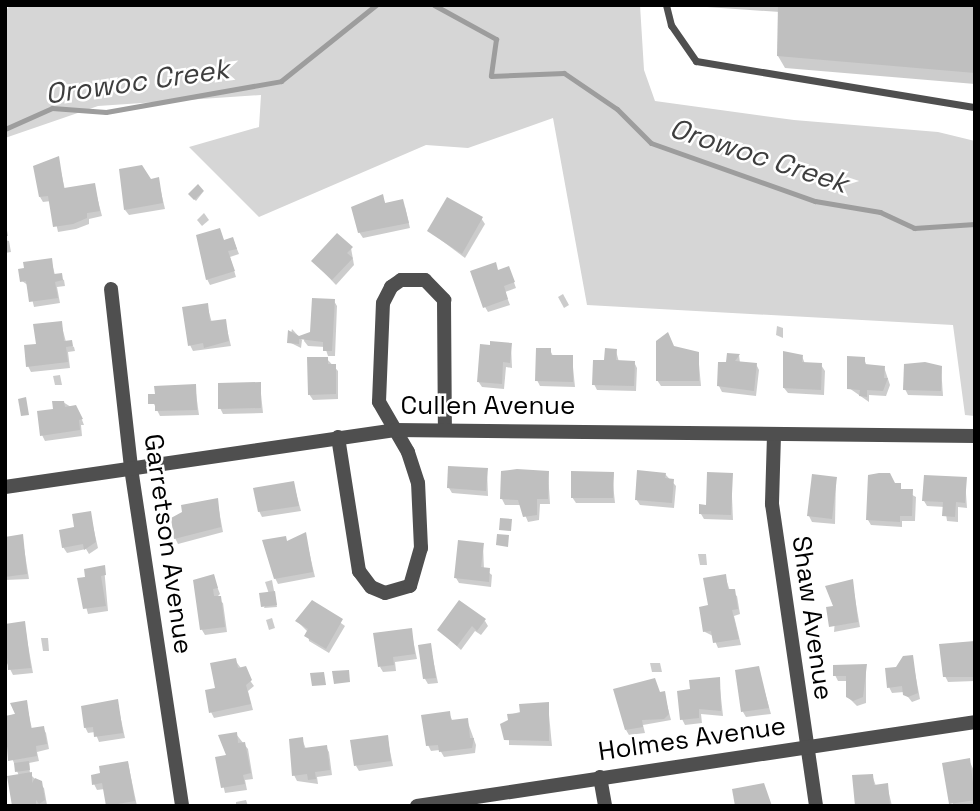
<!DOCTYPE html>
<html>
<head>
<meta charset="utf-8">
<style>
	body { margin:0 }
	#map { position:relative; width:980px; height:811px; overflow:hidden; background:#fff; font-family:"Space Grotesk",sans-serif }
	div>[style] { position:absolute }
	.green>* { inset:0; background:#d6d6d6 }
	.shadow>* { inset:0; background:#0003 }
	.stream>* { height:5px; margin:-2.5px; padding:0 2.5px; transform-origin:2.5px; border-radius:2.5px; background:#9d9d9d }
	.building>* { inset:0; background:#bfbfbf }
	.lane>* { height:7px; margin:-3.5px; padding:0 3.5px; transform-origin:3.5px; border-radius:3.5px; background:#4f4f4f }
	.street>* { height:14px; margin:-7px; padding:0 7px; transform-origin:7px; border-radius:7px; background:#4f4f4f }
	span { translate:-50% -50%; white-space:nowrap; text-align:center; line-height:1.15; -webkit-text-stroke:5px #fff; paint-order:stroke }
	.street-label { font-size:26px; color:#000 }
	.water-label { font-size:28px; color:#3e3e3e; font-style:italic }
	.frame { position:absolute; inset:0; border:7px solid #000; pointer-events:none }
</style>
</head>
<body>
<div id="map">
	<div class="green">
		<i style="clip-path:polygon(10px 5px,640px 5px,644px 70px,655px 101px,794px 120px,938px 132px,975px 141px,975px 416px,965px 415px,953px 325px,587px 305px,553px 118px,468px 148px,426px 145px,259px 217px,189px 147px,259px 127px,261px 95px,98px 106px,5px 138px,5px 12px)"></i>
	</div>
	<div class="shadow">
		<i style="clip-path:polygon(678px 5px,975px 5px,975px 84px,785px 68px,778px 56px,780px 12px)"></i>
		<i style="clip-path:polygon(58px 158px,65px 190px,94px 185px,102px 216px,89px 219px,89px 224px,76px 229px,58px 232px,51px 201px,43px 202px,40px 197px)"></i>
		<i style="clip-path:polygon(158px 179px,165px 209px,129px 215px,125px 210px,150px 181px)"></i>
		<i style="clip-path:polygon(203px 192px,196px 201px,191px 196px)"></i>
		<i style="clip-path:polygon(382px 196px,386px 205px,405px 207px,410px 228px,363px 238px,359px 232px)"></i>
		<i style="clip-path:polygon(204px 213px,209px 220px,202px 226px,197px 220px)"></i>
		<i style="clip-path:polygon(481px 218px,485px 224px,465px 258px,429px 231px)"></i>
		<i style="clip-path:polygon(5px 219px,8px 236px,5px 236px)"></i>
		<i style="clip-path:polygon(233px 239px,239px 254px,230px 257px,236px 277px,210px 285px,207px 279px,224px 241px)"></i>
		<i style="clip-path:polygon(5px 240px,9px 241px,11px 252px,5px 253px)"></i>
		<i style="clip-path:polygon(351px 248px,354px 265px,336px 285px,313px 261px)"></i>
		<i style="clip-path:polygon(51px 260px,55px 275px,64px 280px,65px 286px,57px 287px,60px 303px,34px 307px,29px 286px,22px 281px)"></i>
		<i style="clip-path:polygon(499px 272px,511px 274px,516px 288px,505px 292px,510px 305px,488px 312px,485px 307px)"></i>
		<i style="clip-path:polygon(563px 294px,569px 305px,564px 308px,558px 297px)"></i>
		<i style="clip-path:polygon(334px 301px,337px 306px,335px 356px,328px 356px,325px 347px,308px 346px,304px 341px,305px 334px,311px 334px)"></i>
		<i style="clip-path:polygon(207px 305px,212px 323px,225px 321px,231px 346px,193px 351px,190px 345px)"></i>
		<i style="clip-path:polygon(61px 323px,66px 342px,74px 347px,75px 351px,68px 352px,70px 368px,31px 372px,28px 366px,38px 346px)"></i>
		<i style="clip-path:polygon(777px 326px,783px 328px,783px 338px,776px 335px)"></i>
		<i style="clip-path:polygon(292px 329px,302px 340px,301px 348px,289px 342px)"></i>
		<i style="clip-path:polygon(511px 345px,512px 368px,506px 367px,504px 389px,482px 387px,478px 381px)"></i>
		<i style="clip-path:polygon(674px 348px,698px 353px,701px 386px,661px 386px,657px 380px)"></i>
		<i style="clip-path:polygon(550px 350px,553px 356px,572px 357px,575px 387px,540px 386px,537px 380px)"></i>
		<i style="clip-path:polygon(616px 351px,619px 362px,634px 362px,637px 368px,636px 391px,597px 390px,594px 384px)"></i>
		<i style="clip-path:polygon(739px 355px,740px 363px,756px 364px,759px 370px,756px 396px,722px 392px,719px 386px,728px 364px)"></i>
		<i style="clip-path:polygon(802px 356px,805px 364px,821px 365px,825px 371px,824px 395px,788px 393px,784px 388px)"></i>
		<i style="clip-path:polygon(327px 359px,338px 371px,338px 399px,313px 400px,309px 394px)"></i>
		<i style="clip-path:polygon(864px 359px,867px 366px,884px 367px,890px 385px,886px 396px,869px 395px,869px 402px,849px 388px)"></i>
		<i style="clip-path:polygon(941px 367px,943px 396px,908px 395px,905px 389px)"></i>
		<i style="clip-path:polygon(60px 375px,62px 385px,55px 385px,53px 376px)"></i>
		<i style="clip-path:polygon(260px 384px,263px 413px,223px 414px,220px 408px)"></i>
		<i style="clip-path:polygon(195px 386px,199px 415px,160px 416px,150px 396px)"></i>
		<i style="clip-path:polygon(63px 402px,79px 412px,84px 425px,81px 425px,82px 436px,45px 441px,42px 435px)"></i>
		<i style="clip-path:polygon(487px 470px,488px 496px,452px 493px,449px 488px)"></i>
		<i style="clip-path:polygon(548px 472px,550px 504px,540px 504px,539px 520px,528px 522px,521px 505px,505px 505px,502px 499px)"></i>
		<i style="clip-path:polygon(612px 474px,615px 503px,576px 503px,572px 497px)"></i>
		<i style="clip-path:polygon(665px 474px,676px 486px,674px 508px,640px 505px,636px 499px)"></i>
		<i style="clip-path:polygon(731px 474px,733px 520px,704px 519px,701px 514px)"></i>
		<i style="clip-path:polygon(836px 478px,835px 524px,812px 522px,809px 516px)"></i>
		<i style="clip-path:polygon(965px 479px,967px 508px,958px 507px,958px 522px,947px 521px,945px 507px,927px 506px,924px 501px)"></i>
		<i style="clip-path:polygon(293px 482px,301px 511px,262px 517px,259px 511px)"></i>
		<i style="clip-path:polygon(894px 485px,916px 497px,915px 521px,902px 521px,902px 527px,871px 525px,868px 520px)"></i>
		<i style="clip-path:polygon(217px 500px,223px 532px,178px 544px,175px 538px)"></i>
		<i style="clip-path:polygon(90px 513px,98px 548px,89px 554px,86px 549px,67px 553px,63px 547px)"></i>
		<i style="clip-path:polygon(305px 534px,315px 577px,278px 584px,275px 578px,288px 543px)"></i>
		<i style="clip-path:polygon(22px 536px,29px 579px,5px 580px,5px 540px)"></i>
		<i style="clip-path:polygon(483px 545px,484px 569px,492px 575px,491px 587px,459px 583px,456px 578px)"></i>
		<i style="clip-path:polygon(698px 554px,706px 554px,707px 565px,700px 565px)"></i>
		<i style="clip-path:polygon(104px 567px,108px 611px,88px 614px,79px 580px)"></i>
		<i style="clip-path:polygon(213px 576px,220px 594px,216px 598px,223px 603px,227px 632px,205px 635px,202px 630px)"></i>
		<i style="clip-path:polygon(725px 576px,730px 591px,737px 596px,740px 614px,734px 616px,741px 645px,718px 648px,713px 636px,705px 632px,710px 607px)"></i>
		<i style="clip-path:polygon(272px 580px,277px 607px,264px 608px,269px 594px,265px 582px)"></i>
		<i style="clip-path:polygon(852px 581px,860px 627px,834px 632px,836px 607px)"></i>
		<i style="clip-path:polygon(312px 602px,345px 626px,329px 653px,309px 641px,308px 632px,297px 621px)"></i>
		<i style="clip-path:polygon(272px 618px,275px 628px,269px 630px,266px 620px)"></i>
		<i style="clip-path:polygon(485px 621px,488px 626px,481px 635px,475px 631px,461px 650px,439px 630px)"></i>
		<i style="clip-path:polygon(24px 623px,33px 673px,13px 675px,5px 659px,5px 625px)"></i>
		<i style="clip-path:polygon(411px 630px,417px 659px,395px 662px,396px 671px,383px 672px,380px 667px)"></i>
		<i style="clip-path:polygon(41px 638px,48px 638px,49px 651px,43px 651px)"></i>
		<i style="clip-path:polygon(975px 642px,975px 681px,948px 682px,945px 676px)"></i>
		<i style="clip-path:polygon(430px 645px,438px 683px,428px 684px,425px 679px)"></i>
		<i style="clip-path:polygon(912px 657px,920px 699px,912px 702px,904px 692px,892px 693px,889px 687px,897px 669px)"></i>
		<i style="clip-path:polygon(235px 660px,254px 686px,248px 691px,253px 710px,214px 718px,211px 712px,217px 689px)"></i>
		<i style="clip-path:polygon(650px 663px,660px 663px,662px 672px,652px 672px)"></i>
		<i style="clip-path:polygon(866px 666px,866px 703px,857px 706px,848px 697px,848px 681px,838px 681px,835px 675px)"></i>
		<i style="clip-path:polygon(758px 668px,771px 714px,746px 717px,743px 712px)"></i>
		<i style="clip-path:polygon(719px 679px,723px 716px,701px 714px,702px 723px,685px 725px,682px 719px,692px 691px)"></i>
		<i style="clip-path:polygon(664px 693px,671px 720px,643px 725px,645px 733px,629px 735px,626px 730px)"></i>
		<i style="clip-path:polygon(117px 701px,125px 738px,99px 742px,95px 732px,88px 733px,85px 727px)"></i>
		<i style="clip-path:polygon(26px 702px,32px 729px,43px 728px,46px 733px,49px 749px,37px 752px,39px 761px,29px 763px,30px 774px,44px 788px,47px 805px,13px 806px,19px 776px,5px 740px,5px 717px,18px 713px)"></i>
		<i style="clip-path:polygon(548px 704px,552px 746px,509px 745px,509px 715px)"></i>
		<i style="clip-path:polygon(449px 713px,453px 722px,467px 720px,476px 745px,475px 753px,444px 757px,440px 750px,431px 751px,428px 745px)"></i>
		<i style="clip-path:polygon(236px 734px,248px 749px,253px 779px,245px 780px,247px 790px,225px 793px,217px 759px,228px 757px)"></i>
		<i style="clip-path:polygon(387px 736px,393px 766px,359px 771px,356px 766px)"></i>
		<i style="clip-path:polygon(302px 739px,306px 749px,326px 747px,329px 752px,332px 775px,317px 777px,318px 784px,297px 781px,294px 775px)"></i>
		<i style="clip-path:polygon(969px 760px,975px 773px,975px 805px,952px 806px)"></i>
		<i style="clip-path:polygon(128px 763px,137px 806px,108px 806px,105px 789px,97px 790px,94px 784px)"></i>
		<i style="clip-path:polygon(872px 775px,876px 786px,887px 785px,892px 806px,856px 806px)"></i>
		<i style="clip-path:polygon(246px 800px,248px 806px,236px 806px,236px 802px)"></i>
	</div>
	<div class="stream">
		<i style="left:434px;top:5px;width:71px;rotate:28.7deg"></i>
		<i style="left:496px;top:39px;width:37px;rotate:98deg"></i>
		<i style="left:491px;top:76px;width:73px;rotate:-2.4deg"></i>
		<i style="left:564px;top:73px;width:64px;rotate:34.2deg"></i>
		<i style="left:617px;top:109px;width:48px;rotate:45deg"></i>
		<i style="left:651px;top:143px;width:174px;rotate:19.5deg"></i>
		<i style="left:815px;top:201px;width:66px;rotate:9.6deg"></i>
		<i style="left:880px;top:212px;width:38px;rotate:25deg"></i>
		<i style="left:914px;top:228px;width:61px;rotate:-3.8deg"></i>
		<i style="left:5px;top:129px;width:51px;rotate:-24.1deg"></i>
		<i style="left:52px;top:108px;width:54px;rotate:4.2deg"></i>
		<i style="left:106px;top:112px;width:178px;rotate:-10deg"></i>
		<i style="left:281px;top:81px;width:122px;rotate:-38.7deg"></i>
	</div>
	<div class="building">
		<i style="clip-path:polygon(778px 5px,975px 5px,975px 73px,777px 56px)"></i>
		<i style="clip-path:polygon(59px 156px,64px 188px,95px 183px,100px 211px,87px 213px,87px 218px,73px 224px,53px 227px,48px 196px,39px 197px,33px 166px)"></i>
		<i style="clip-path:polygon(142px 165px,151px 179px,159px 177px,163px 203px,124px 210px,119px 169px)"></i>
		<i style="clip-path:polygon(198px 184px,204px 191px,194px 200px,188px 194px)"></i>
		<i style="clip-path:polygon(383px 194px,385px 203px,403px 199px,409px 223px,358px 233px,351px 207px)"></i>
		<i style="clip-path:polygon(447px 197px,483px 217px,462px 254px,427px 231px)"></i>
		<i style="clip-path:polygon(220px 228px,224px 240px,233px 237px,237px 249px,228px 251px,235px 271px,206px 280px,196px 235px)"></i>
		<i style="clip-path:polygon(337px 233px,353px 247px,347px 253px,353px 258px,332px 280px,311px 261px)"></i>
		<i style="clip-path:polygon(52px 258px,54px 274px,62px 273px,63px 280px,55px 282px,58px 298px,29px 302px,26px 281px,20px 282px,18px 269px,24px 268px,23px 262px)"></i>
		<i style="clip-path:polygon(496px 262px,498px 270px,509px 266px,515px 282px,504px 286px,508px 299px,483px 308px,470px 271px)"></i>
		<i style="clip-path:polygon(312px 298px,335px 299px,332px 351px,323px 351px,323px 342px,299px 339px,299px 344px,287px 343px,288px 330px,299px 336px,310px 332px)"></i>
		<i style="clip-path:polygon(208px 303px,210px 321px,226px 319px,229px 341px,204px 348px,203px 343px,188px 346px,182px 307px)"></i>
		<i style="clip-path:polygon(62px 321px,64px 341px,72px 340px,73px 346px,66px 347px,68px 362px,26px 367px,24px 345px,36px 344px,33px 324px)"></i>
		<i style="clip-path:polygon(668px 332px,674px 346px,699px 352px,699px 381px,656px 381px,656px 341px)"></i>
		<i style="clip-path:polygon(490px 341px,512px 343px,510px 363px,503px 362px,502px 384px,477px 382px,480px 344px,490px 345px)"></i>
		<i style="clip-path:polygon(536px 348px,551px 348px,551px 355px,573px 355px,573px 382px,535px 381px)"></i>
		<i style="clip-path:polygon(605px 348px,617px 349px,616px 360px,635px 361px,634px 386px,592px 385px,593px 360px,604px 360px)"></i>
		<i style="clip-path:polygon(783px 351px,803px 355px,802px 362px,822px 363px,821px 390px,783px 388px)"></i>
		<i style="clip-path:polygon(727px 353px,740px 354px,735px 361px,757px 363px,754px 391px,717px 386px,718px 362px,726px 362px)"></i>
		<i style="clip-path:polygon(847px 356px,865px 357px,865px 364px,885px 366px,884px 378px,888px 378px,883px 391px,867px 390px,867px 397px,859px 396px,860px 390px,847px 389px)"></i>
		<i style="clip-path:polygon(307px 357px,328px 357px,328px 364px,336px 364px,336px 394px,308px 395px)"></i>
		<i style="clip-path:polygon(925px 362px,942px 366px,941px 391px,903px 390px,904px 364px)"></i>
		<i style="clip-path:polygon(261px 382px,261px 408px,218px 409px,218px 383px)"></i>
		<i style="clip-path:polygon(196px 384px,197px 410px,155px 411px,155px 404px,148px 404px,148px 394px,155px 394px,154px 386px)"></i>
		<i style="clip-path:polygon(26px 397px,29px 415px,21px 416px,18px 399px)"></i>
		<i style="clip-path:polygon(52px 401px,64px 401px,65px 407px,76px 405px,83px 419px,79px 420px,80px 430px,40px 436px,37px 411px,53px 409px)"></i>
		<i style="clip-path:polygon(448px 466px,488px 468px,486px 491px,447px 488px)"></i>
		<i style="clip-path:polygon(517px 469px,549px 471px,548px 499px,537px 499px,537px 515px,523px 517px,518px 500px,500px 499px,501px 471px)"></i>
		<i style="clip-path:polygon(637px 470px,666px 473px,665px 478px,674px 479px,672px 503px,635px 500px)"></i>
		<i style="clip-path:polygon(571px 471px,614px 472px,613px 498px,571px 498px)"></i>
		<i style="clip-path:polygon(707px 472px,733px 473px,731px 515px,699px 514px,699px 504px,706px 505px)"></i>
		<i style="clip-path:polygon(879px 473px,890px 473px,895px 483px,901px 483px,901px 489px,913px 489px,912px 516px,900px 516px,900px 522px,866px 520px,868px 475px)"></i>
		<i style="clip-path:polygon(812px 474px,837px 477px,832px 519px,807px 516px)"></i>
		<i style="clip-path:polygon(924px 475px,967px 477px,965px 503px,956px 502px,955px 517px,942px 516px,943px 502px,922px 501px)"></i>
		<i style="clip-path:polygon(294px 481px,299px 506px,258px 512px,253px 488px)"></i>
		<i style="clip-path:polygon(218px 498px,221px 527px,174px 539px,171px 518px,182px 512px,181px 505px)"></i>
		<i style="clip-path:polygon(91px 511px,96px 542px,84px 550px,83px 544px,62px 548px,59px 530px,74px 527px,72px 514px)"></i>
		<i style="clip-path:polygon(500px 518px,512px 519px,511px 531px,499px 530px)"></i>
		<i style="clip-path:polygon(306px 532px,313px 572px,274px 579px,262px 540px,286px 536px,287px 541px)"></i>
		<i style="clip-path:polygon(23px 534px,27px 574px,5px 577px,5px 537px)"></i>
		<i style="clip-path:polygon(497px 534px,509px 535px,508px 547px,496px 545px)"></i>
		<i style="clip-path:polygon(458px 540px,484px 543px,481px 567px,490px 568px,489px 582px,454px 578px)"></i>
		<i style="clip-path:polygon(105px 565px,106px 575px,101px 576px,106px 606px,83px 609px,77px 578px,85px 577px,84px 569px)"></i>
		<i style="clip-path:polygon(214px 574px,218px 588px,213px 589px,214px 596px,221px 596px,225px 627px,200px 630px,193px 580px)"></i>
		<i style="clip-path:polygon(726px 574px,728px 589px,735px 589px,738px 609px,732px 610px,739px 639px,713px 643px,711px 631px,703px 632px,699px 607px,708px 605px,703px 578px)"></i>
		<i style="clip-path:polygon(853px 579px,858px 622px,829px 627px,826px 607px,833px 606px,825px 586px)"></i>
		<i style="clip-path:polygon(275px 591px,277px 605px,261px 607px,259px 593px)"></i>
		<i style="clip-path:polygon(312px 600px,343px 619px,326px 649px,304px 636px,308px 629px,295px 621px)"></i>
		<i style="clip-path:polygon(459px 600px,486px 619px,477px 631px,472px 626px,457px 646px,437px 630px)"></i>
		<i style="clip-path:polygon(25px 621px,31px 668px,8px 670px,5px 624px)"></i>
		<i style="clip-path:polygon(412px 628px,415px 654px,393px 657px,394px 665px,378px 667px,373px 633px)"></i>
		<i style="clip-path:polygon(975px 641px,975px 677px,943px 677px,939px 644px)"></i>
		<i style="clip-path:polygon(431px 643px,436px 678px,423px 679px,418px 645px)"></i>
		<i style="clip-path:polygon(913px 655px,918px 693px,908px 697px,903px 695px,902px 686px,887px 688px,885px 668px,896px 667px,903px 656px)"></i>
		<i style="clip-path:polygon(236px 658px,238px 668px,246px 666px,252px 680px,246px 685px,251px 704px,209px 713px,205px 690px,215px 688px,210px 663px)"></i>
		<i style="clip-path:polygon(867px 664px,863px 697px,853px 701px,846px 697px,846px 676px,833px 676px,833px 665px)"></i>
		<i style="clip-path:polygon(759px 666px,769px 708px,741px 712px,735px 670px)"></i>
		<i style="clip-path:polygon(349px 670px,350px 682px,334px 684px,332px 671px)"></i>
		<i style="clip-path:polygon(324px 672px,326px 685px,312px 686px,310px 673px)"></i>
		<i style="clip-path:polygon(720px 677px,721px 711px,699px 709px,699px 718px,680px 720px,677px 691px,690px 689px,689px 680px)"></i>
		<i style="clip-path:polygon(655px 678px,660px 692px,665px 691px,669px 714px,664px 719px,642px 720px,643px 727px,625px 730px,613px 689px)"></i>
		<i style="clip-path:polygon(118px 699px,123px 733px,94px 737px,93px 727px,84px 728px,81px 706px)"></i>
		<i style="clip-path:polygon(27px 700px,31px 728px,44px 726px,47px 744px,36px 746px,37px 756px,8px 761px,5px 716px,15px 714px,10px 703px)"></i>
		<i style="clip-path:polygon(549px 702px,549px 741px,504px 740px,500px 724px,508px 720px,507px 714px,520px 713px,519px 704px)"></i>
		<i style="clip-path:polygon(450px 711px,451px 720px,468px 718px,470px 738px,474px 738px,472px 748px,439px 752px,438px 745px,426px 746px,421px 715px)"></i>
		<i style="clip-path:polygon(237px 732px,238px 743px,245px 742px,251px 773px,243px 775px,245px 784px,221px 788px,215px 757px,226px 755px,218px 735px)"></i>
		<i style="clip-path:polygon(388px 735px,391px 761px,354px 766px,350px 740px)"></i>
		<i style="clip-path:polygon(303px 737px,304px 748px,327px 745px,330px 770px,315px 772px,316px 779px,308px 780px,307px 774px,292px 776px,289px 739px)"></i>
		<i style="clip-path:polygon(970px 758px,975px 800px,949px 804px,942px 763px)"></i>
		<i style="clip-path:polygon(29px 761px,30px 770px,15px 772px,14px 763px)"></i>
		<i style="clip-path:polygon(128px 761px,135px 801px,106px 806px,102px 783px,92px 785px,91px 775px,100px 773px,99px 766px)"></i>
		<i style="clip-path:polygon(32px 772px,32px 783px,35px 778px,42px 781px,45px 800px,39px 804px,36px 800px,36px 806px,12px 806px,7px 776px)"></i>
		<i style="clip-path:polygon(873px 774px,874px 785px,888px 783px,890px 806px,855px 806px,852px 775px)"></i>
		<i style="clip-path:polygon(764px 783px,772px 806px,735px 806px,732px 789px)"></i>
	</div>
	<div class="lane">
		<i style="left:666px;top:5px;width:21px;rotate:76deg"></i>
		<i style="left:671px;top:25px;width:44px;rotate:55.2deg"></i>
		<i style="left:696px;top:61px;width:283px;rotate:9.4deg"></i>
	</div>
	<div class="street">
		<i style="left:111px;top:289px;width:180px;rotate:83.6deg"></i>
		<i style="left:131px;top:468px;width:342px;rotate:81.4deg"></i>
		<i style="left:774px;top:435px;width:69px;rotate:91.7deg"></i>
		<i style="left:772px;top:504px;width:305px;rotate:81.7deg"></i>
		<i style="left:338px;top:437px;width:136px;rotate:81.1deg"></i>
		<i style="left:359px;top:571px;width:20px;rotate:53deg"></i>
		<i style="left:371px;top:587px;width:15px;rotate:23deg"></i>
		<i style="left:385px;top:593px;width:26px;rotate:-16deg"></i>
		<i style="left:410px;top:586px;width:40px;rotate:-74deg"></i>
		<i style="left:421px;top:548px;width:65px;rotate:-92.6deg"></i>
		<i style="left:418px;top:483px;width:33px;rotate:-108deg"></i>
		<i style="left:408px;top:452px;width:58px;rotate:-120.1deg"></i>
		<i style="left:379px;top:402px;width:99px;rotate:-87.7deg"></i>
		<i style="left:383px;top:303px;width:18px;rotate:-63deg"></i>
		<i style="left:391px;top:287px;width:12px;rotate:-35deg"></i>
		<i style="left:401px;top:280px;width:24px"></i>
		<i style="left:425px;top:280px;width:28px;rotate:46deg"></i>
		<i style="left:444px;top:300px;width:128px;rotate:89.6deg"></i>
		<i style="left:5px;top:487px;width:394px;rotate:-8.3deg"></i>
		<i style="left:395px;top:430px;width:580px;rotate:0.59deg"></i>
		<i style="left:600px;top:777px;width:29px;rotate:80deg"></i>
		<i style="left:417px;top:806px;width:564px;rotate:-8.56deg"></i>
	</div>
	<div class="street-label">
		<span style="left:488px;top:406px">Cullen Avenue</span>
		<span style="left:168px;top:544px;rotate:82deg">Garretson Avenue</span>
		<span style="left:812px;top:618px;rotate:82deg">Shaw Avenue</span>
		<span style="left:692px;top:739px;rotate:-8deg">Holmes Avenue</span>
	</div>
	<div class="water-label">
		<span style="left:137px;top:81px;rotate:-8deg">Orowoc Creek</span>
		<span style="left:759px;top:155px;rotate:18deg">Orowoc Creek</span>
	</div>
	<div class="frame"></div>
</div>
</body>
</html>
